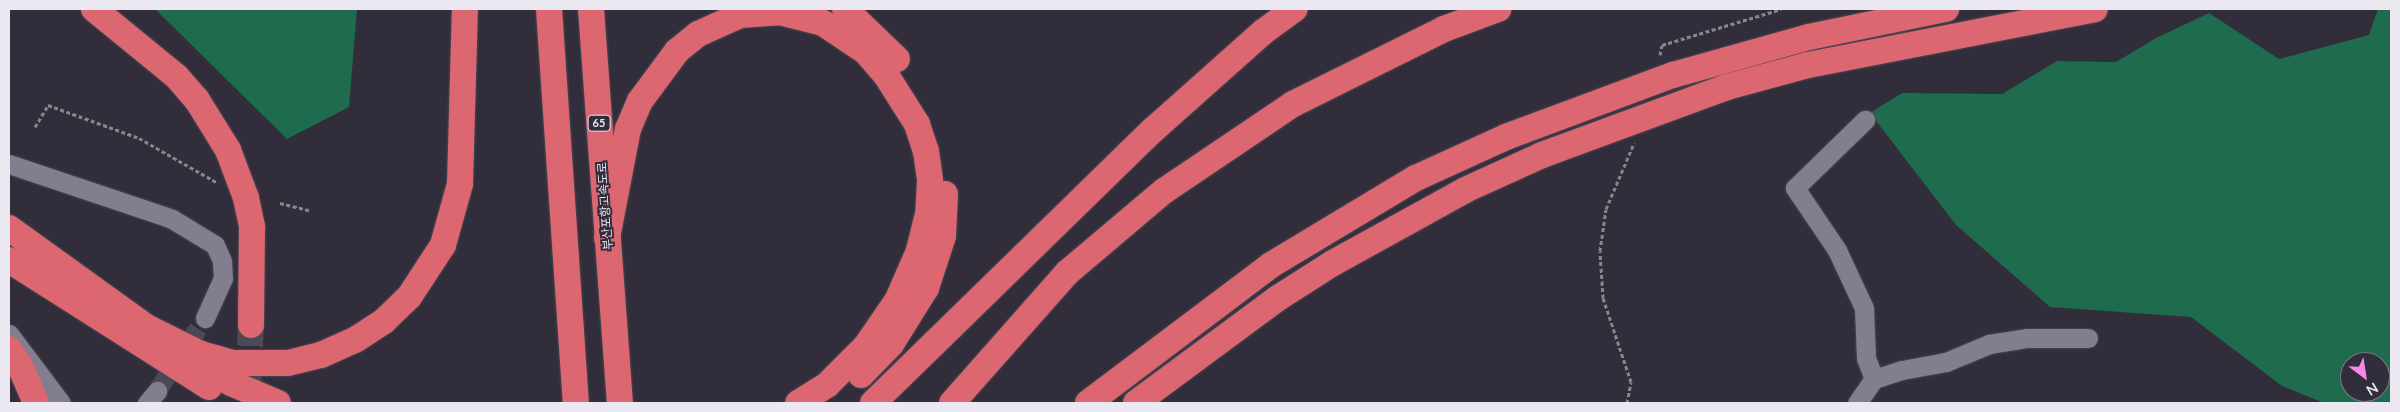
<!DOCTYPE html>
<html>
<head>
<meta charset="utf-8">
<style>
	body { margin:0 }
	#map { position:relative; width:2400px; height:412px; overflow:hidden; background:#312d3b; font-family:Lato,"Noto Sans KR",sans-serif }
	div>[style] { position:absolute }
	.forest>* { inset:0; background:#1e6b4e }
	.minor-tunnel>* { height:19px; margin-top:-9.5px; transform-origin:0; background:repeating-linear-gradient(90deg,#4d4956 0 19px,transparent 0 28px) }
	.highway-tunnel>* { height:26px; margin-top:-13px; transform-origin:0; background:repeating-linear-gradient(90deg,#4d4956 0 26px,transparent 0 39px) }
	.path>* { height:3px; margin-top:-1.5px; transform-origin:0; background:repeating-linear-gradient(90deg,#888591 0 4px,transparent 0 6.5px) }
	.roads { filter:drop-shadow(0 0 1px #4b4854) drop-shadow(0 0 1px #4b4854) }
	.minor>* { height:19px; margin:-9.5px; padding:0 9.5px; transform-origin:9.5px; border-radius:9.5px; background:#837e8f }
	.highway>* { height:26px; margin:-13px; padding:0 13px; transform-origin:13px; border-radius:13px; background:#dd6770 }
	span { translate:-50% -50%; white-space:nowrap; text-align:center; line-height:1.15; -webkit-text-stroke:4px #312d3b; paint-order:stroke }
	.shield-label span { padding:1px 4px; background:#312d3b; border:1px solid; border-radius:4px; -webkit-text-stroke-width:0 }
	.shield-label { font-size:11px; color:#ebe8f2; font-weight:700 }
	.street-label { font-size:12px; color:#ebe8f2 }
	.frame { position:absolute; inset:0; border:10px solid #ebe8f2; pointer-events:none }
	.north { position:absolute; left:2340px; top:352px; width:50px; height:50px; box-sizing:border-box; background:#312d3b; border:1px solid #7b7884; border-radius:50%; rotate:149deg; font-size:14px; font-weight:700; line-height:20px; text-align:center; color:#ebe8f2 }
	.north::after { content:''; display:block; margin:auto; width:18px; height:22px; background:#f987e9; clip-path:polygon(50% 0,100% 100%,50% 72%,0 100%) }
</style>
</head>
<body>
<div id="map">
	<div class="forest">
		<i style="clip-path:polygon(155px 9px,357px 9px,349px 107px,287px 139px)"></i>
		<i style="clip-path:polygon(evenodd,2378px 9px,2391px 9px,2391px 403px,2324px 403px,2282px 386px,2191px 317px,2050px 307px,1956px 225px,1870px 113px,1902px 93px,2002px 94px,2057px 61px,2116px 62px,2156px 38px,2209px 13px,2279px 59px,2369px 35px,2378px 9px,2350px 362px,2380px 362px,2380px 392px,2350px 392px,2350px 362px)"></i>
	</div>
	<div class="minor-tunnel">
		<i style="left:157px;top:391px;width:87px;rotate:-56.7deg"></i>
	</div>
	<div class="highway-tunnel">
		<i style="left:248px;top:385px;width:60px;rotate:-87.1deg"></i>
	</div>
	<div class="path">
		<i style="left:1660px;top:55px;width:10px;rotate:-79deg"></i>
		<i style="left:1662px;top:45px;width:124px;rotate:-16.8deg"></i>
		<i style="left:35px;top:127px;width:26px;rotate:-59deg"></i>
		<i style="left:48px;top:105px;width:97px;rotate:19.9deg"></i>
		<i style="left:139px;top:138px;width:91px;rotate:29.7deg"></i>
		<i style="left:280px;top:203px;width:30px;rotate:14deg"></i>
		<i style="left:1627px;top:403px;width:21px;rotate:-79deg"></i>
		<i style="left:1631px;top:382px;width:89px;rotate:-108.4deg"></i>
		<i style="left:1603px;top:298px;width:47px;rotate:-93.7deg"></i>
		<i style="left:1600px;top:251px;width:42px;rotate:-81.9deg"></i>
		<i style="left:1606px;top:209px;width:72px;rotate:-67deg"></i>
	</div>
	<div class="roads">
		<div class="minor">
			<i style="left:9px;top:164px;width:172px;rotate:18.6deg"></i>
			<i style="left:172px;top:219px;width:50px;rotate:31.2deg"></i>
			<i style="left:215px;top:245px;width:17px;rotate:66deg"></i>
			<i style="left:222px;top:261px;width:17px;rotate:87deg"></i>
			<i style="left:223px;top:278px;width:44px;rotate:114.2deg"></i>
			<i style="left:9px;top:334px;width:86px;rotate:53deg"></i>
			<i style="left:1874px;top:379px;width:29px;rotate:-18deg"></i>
			<i style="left:1902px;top:370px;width:45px;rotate:-10.3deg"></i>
			<i style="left:1946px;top:362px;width:47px;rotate:-22.7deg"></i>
			<i style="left:1989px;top:344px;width:39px;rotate:-9deg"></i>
			<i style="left:2028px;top:338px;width:60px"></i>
			<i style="left:147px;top:403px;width:16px;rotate:-50deg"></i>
			<i style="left:1857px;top:403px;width:29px;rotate:-55deg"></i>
			<i style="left:1874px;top:379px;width:22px;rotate:-111deg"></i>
			<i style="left:1866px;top:358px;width:50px;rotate:-92.3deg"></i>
			<i style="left:1864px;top:308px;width:64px;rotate:-115deg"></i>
			<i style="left:1837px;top:250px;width:75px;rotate:-124.1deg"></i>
			<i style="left:1795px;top:188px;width:98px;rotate:-44.2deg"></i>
		</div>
		<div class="highway">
			<i style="left:94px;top:9px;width:107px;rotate:39.3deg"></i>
			<i style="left:177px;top:77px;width:30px;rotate:49deg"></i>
			<i style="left:197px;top:100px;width:59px;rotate:58.2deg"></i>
			<i style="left:228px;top:150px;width:51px;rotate:69.4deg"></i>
			<i style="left:246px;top:198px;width:30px;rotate:78deg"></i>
			<i style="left:252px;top:227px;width:98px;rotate:90.6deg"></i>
			<i style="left:549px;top:9px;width:395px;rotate:86.1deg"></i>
			<i style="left:591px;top:9px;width:395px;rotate:85.8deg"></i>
			<i style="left:845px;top:9px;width:72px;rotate:43.9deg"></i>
			<i style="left:9px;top:228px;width:181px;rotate:35.8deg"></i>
			<i style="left:607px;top:238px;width:111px;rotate:-79.1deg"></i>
			<i style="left:628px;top:129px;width:30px;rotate:-67deg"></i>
			<i style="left:640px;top:101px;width:62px;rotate:-53.5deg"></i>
			<i style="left:677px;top:51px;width:27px;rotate:-39deg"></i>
			<i style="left:698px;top:34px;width:46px;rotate:-24.3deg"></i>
			<i style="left:740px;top:15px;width:39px;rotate:-4deg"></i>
			<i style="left:779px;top:12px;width:45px;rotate:14deg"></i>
			<i style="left:823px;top:23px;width:52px;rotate:34deg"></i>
			<i style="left:866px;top:52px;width:30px;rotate:49deg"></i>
			<i style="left:886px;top:75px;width:58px;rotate:57.7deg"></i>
			<i style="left:917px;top:124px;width:28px;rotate:72deg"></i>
			<i style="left:926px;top:151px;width:30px;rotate:82deg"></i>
			<i style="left:930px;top:181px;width:33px;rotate:93deg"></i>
			<i style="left:928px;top:214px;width:38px;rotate:104deg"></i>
			<i style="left:919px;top:251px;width:55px;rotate:113.7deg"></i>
			<i style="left:897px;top:301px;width:55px;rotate:124.6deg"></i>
			<i style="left:866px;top:346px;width:55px;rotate:135deg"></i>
			<i style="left:827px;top:385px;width:34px;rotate:148deg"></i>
			<i style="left:9px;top:260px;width:237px;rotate:32.4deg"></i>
			<i style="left:142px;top:325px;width:66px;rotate:26.2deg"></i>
			<i style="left:201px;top:354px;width:32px;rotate:16deg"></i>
			<i style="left:232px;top:363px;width:56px"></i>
			<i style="left:288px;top:363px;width:34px;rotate:-14deg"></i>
			<i style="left:321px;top:355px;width:37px;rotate:-24deg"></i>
			<i style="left:355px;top:340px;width:35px;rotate:-33deg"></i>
			<i style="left:384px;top:321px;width:35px;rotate:-44deg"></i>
			<i style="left:409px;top:297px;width:62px;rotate:-56.8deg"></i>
			<i style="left:443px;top:245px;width:63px;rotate:-74.4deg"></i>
			<i style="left:460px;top:184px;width:175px;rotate:-88.4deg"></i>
			<i style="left:9px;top:349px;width:20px;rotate:57deg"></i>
			<i style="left:20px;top:366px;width:40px;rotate:66.6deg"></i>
			<i style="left:197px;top:361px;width:40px;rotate:32.9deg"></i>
			<i style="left:231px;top:383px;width:51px;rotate:23.1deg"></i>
			<i style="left:861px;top:375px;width:43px;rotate:-45.9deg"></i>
			<i style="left:891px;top:344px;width:66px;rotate:-58deg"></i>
			<i style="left:926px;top:288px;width:55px;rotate:-71.9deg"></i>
			<i style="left:943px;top:236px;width:42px;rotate:-87.3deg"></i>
			<i style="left:873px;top:403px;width:391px;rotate:-44.3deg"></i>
			<i style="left:1153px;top:130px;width:147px;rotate:-41.7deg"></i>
			<i style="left:1263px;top:32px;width:39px;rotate:-36deg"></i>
			<i style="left:952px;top:403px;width:175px;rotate:-48.5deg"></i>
			<i style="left:1068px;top:272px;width:126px;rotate:-40.2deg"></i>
			<i style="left:1164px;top:191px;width:156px;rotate:-34deg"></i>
			<i style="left:1293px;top:104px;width:169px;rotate:-26.4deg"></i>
			<i style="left:1444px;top:29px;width:58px;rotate:-20.3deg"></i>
			<i style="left:1088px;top:403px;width:229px;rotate:-37deg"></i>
			<i style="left:1271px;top:265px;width:169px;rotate:-31deg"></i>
			<i style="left:1416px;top:178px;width:99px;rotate:-24.5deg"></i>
			<i style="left:1506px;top:137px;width:178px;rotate:-20.4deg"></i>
			<i style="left:1673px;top:75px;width:141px;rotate:-15.6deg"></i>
			<i style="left:1809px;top:37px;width:140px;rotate:-11.6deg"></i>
			<i style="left:1136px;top:403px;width:177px;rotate:-36.5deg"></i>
			<i style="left:1278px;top:298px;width:65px;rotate:-32.5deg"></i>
			<i style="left:1333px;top:263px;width:151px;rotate:-28.9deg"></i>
			<i style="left:1465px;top:190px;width:85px;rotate:-24.4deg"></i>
			<i style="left:1542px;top:155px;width:197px;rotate:-20.2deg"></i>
			<i style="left:1727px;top:87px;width:84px;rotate:-15.2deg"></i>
			<i style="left:1808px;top:65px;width:292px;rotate:-11deg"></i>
		</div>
	</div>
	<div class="shield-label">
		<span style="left:599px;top:123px">65</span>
	</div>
	<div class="street-label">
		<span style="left:605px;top:206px;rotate:-94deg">부산포항고속도로</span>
	</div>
	<div class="frame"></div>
	<div class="north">N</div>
</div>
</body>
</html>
